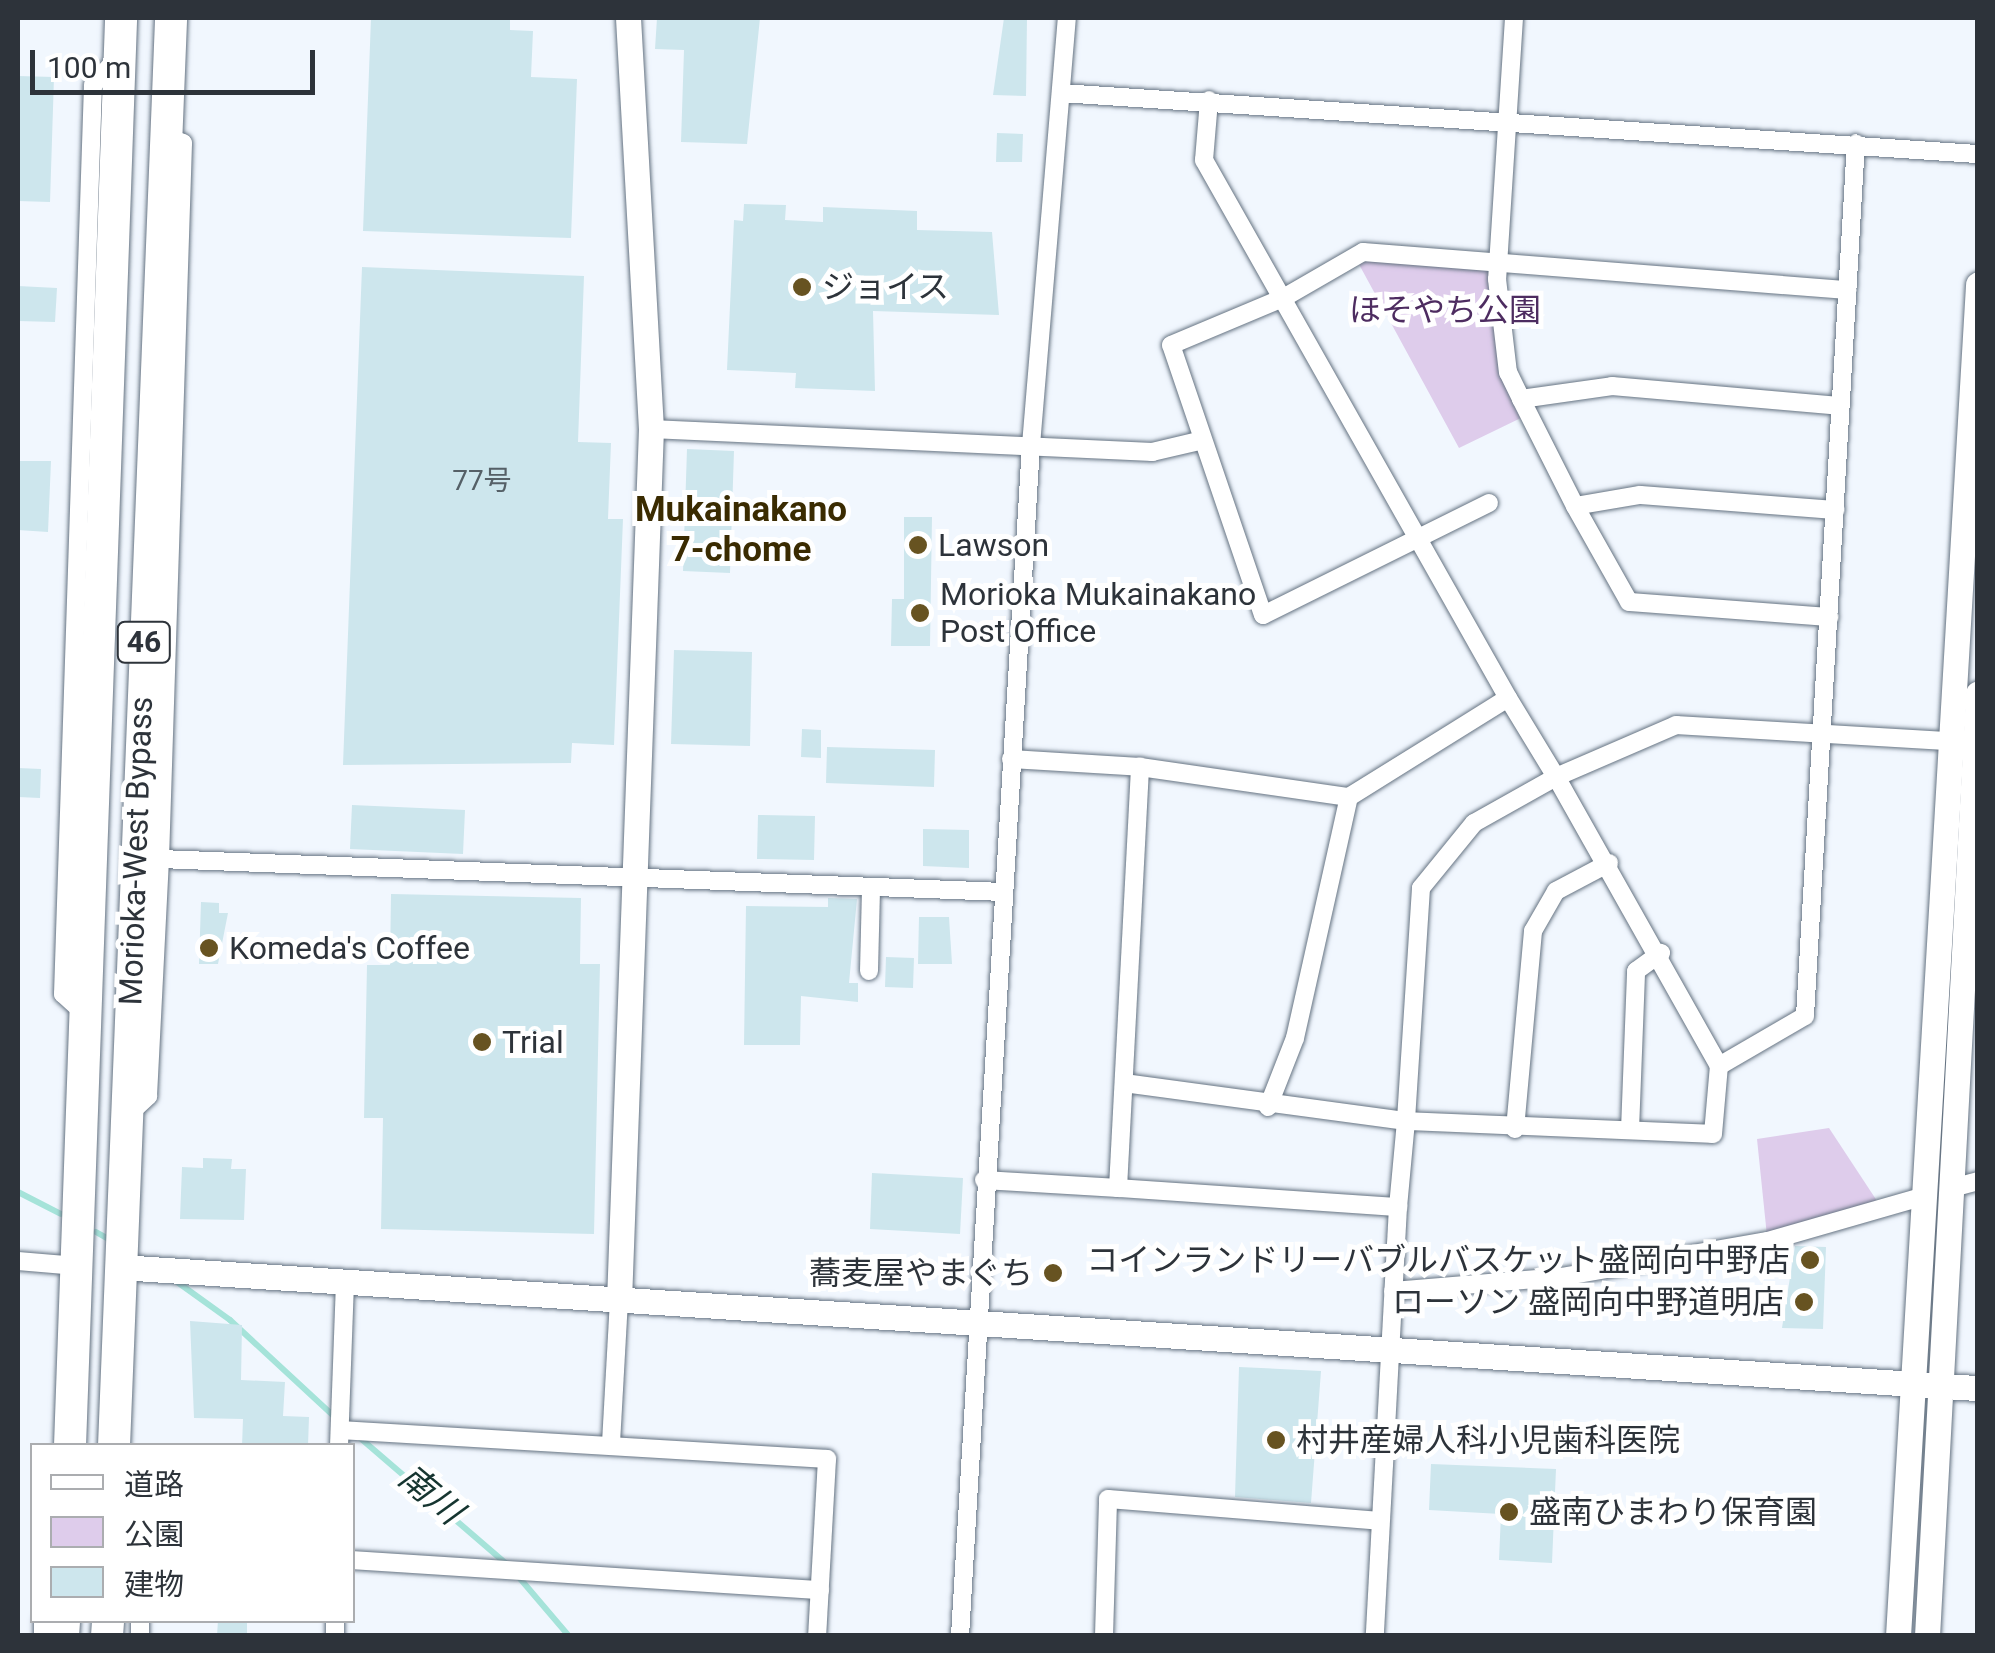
<!DOCTYPE html>
<html>
<head>
<meta charset="utf-8">
<style>
	body { margin:0 }
	#map { position:relative; width:1995px; height:1653px; overflow:hidden; background:#f1f7fe; font-family:Roboto,"Noto Sans JP",sans-serif }
	div>[style] { position:absolute }
	.green>* { inset:0; background:#decceb }
	.stream>* { height:6px; margin:-3px; padding:0 3px; transform-origin:3px; border-radius:3px; background:#a5e3d9 }
	.building>* { inset:0; background:#cde6ed }
	.roads { filter:drop-shadow(0 0 2px #657382) drop-shadow(0 0 2px #657382) }
	.street>* { height:18px; margin:-9px; padding:0 9px; transform-origin:9px; border-radius:9px; background:#fff }
	.secondary>* { height:25px; margin:-12.5px; padding:0 12.5px; transform-origin:12.5px; border-radius:12.5px; background:#fff }
	.highway>* { height:32px; margin:-16px; padding:0 16px; transform-origin:16px; border-radius:16px; background:#fff }
	.dots>* { width:28px; height:28px; translate:-50% -50%; box-sizing:border-box; border:5px solid #fff; border-radius:50% }
	span { translate:-50% -50%; white-space:nowrap; text-align:center; line-height:1.15; -webkit-text-stroke:10px #fff; paint-order:stroke }
	.number-label { font-size:28px; color:#556067 }
	.number-label span { -webkit-text-stroke-width:0 }
	.shield-label span { padding:2px 8px; background:#fff; border:2px solid; border-radius:8px; -webkit-text-stroke-width:0 }
	.shield-label { font-size:30px; color:#2d333a; font-weight:700 }
	.poi-label { font-size:32px; color:#2d333a }
	.left { translate:0 -50%; text-align:left }
	.right { translate:-100% -50%; text-align:right }
	.park-label { font-size:32px; color:#4d2c60 }
	.street-label { font-size:32px; color:#2d333a }
	.neighbourhood-label { font-size:35px; color:#3a2b01; font-weight:700 }
	.water-label { font-size:35px; color:#163530; font-style:italic }
	.frame { position:absolute; inset:0; border:20px solid #2d333a; pointer-events:none }
	.legend { position:absolute; left:30px; top:1443px; width:325px; height:180px; box-sizing:border-box; background:#fff; border:2px solid #abadb0; margin:0; padding:12px 18px; list-style:none; font-size:30px; color:#2d333a }
	.legend li { display:flex; align-items:center; gap:20px; height:50px }
	.legend b { width:50px; border:2px solid #abadb0 }
	.scale { position:absolute; left:30px; top:50px; width:285px; height:45px; box-sizing:border-box; border:5px solid #2d333a; border-top:0; padding-left:12px; font-size:30px; line-height:35px; white-space:nowrap; color:#2d333a; -webkit-text-stroke:8px #fff; paint-order:stroke }
</style>
</head>
<body>
<div id="map">
	<div class="green">
		<i style="clip-path:polygon(1355px 257px,1498px 262px,1498px 327px,1529px 414px,1459px 448px)"></i>
		<i style="clip-path:polygon(1829px 1128px,1881px 1207px,1767px 1236px,1757px 1139px)"></i>
	</div>
	<div class="stream">
		<i style="left:18px;top:1192px;width:48px;rotate:27.1deg"></i>
		<i style="left:96px;top:1232px;width:13px;rotate:29deg"></i>
		<i style="left:173px;top:1279px;width:70px;rotate:35.7deg"></i>
		<i style="left:230px;top:1320px;width:147px;rotate:42.8deg"></i>
		<i style="left:359px;top:1437px;width:198px;rotate:40.7deg"></i>
		<i style="left:517px;top:1575px;width:80px;rotate:49.6deg"></i>
	</div>
	<div class="building">
		<i style="clip-path:polygon(371px 18px,510px 18px,510px 30px,533px 31px,531px 77px,577px 79px,571px 238px,363px 231px)"></i>
		<i style="clip-path:polygon(657px 18px,760px 18px,747px 144px,681px 142px,684px 50px,655px 49px)"></i>
		<i style="clip-path:polygon(1004px 18px,1027px 18px,1026px 96px,993px 95px)"></i>
		<i style="clip-path:polygon(18px 76px,54px 77px,50px 202px,18px 201px)"></i>
		<i style="clip-path:polygon(997px 133px,1023px 134px,1022px 162px,996px 162px)"></i>
		<i style="clip-path:polygon(744px 204px,786px 205px,785px 220px,823px 222px,823px 207px,917px 211px,917px 230px,992px 232px,999px 315px,873px 311px,875px 391px,795px 388px,796px 373px,727px 370px,734px 220px,743px 221px)"></i>
		<i style="clip-path:polygon(362px 267px,584px 276px,578px 442px,611px 443px,608px 519px,623px 519px,614px 745px,572px 743px,571px 763px,343px 765px)"></i>
		<i style="clip-path:polygon(18px 286px,57px 288px,55px 322px,18px 321px)"></i>
		<i style="clip-path:polygon(687px 449px,734px 451px,730px 573px,683px 571px)"></i>
		<i style="clip-path:polygon(18px 461px,51px 461px,48px 532px,18px 530px)"></i>
		<i style="clip-path:polygon(904px 517px,932px 517px,930px 646px,891px 646px,892px 599px,904px 599px)"></i>
		<i style="clip-path:polygon(674px 650px,752px 652px,750px 746px,671px 744px)"></i>
		<i style="clip-path:polygon(802px 729px,821px 730px,821px 758px,801px 757px)"></i>
		<i style="clip-path:polygon(827px 747px,935px 750px,934px 787px,826px 783px)"></i>
		<i style="clip-path:polygon(18px 768px,41px 769px,40px 798px,18px 797px)"></i>
		<i style="clip-path:polygon(352px 805px,465px 810px,463px 854px,350px 849px)"></i>
		<i style="clip-path:polygon(758px 815px,815px 816px,814px 860px,757px 859px)"></i>
		<i style="clip-path:polygon(923px 829px,969px 830px,969px 868px,923px 866px)"></i>
		<i style="clip-path:polygon(391px 894px,581px 898px,580px 964px,600px 964px,594px 1234px,381px 1229px,383px 1118px,364px 1118px,367px 965px,390px 965px)"></i>
		<i style="clip-path:polygon(828px 898px,857px 899px,849px 983px,858px 983px,858px 1002px,801px 996px,800px 1045px,744px 1045px,746px 906px,828px 907px)"></i>
		<i style="clip-path:polygon(201px 902px,219px 903px,219px 913px,228px 913px,218px 964px,199px 964px)"></i>
		<i style="clip-path:polygon(919px 917px,949px 917px,952px 964px,918px 964px)"></i>
		<i style="clip-path:polygon(886px 957px,914px 958px,913px 988px,885px 987px)"></i>
		<i style="clip-path:polygon(203px 1158px,232px 1159px,231px 1169px,246px 1169px,244px 1220px,180px 1219px,182px 1167px,203px 1168px)"></i>
		<i style="clip-path:polygon(872px 1173px,963px 1178px,960px 1234px,870px 1229px)"></i>
		<i style="clip-path:polygon(1795px 1246px,1826px 1247px,1823px 1329px,1782px 1328px)"></i>
		<i style="clip-path:polygon(190px 1321px,242px 1325px,241px 1380px,285px 1382px,283px 1416px,309px 1417px,308px 1446px,242px 1446px,243px 1419px,194px 1418px)"></i>
		<i style="clip-path:polygon(1239px 1367px,1321px 1371px,1311px 1503px,1235px 1497px)"></i>
		<i style="clip-path:polygon(1431px 1464px,1556px 1469px,1552px 1563px,1499px 1560px,1501px 1514px,1429px 1510px)"></i>
		<i style="clip-path:polygon(218px 1620px,247px 1620px,247px 1636px,217px 1636px)"></i>
	</div>
	<div class="roads">
		<div class="street">
			<i style="left:1514px;top:18px;width:262px;rotate:93.7deg"></i>
			<i style="left:1497px;top:279px;width:94px;rotate:83.3deg"></i>
			<i style="left:1508px;top:372px;width:30px;rotate:64deg"></i>
			<i style="left:1521px;top:399px;width:92px;rotate:-8.1deg"></i>
			<i style="left:1612px;top:386px;width:228px;rotate:5deg"></i>
			<i style="left:1061px;top:93px;width:919px;rotate:3.81deg"></i>
			<i style="left:1521px;top:399px;width:120px;rotate:63.2deg"></i>
			<i style="left:1575px;top:506px;width:66px;rotate:-9.6deg"></i>
			<i style="left:1640px;top:495px;width:196px;rotate:4.4deg"></i>
			<i style="left:651px;top:429px;width:502px;rotate:2.63deg"></i>
			<i style="left:1152px;top:452px;width:52px;rotate:-13.2deg"></i>
			<i style="left:1489px;top:503px;width:252px;rotate:153.6deg"></i>
			<i style="left:1263px;top:615px;width:285px;rotate:-108.8deg"></i>
			<i style="left:1171px;top:345px;width:124px;rotate:-22.8deg"></i>
			<i style="left:1285px;top:297px;width:90px;rotate:-30deg"></i>
			<i style="left:1363px;top:252px;width:486px;rotate:4.5deg"></i>
			<i style="left:1575px;top:506px;width:110px;rotate:60.6deg"></i>
			<i style="left:1629px;top:602px;width:201px;rotate:4.3deg"></i>
			<i style="left:1508px;top:698px;width:92px;rotate:58.7deg"></i>
			<i style="left:1556px;top:777px;width:131px;rotate:-23.4deg"></i>
			<i style="left:1676px;top:725px;width:287px;rotate:3.4deg"></i>
			<i style="left:1011px;top:759px;width:129px;rotate:3.5deg"></i>
			<i style="left:1140px;top:767px;width:211px;rotate:8.2deg"></i>
			<i style="left:1349px;top:797px;width:187px;rotate:-31.9deg"></i>
			<i style="left:1508px;top:698px;width:618px;rotate:-119.47deg"></i>
			<i style="left:1204px;top:160px;width:60px;rotate:-85.2deg"></i>
			<i style="left:160px;top:859px;width:844px;rotate:2.24deg"></i>
			<i style="left:869px;top:971px;width:84px;rotate:-88.6deg"></i>
			<i style="left:83px;top:1012px;width:27px;rotate:-138deg"></i>
			<i style="left:63px;top:994px;width:909px;rotate:-88.11deg"></i>
			<i style="left:93px;top:85px;width:36px;rotate:-48deg"></i>
			<i style="left:1719px;top:1066px;width:99px;rotate:-30.2deg"></i>
			<i style="left:1805px;top:1016px;width:874px;rotate:-86.66deg"></i>
			<i style="left:1124px;top:1083px;width:285px;rotate:7.7deg"></i>
			<i style="left:1406px;top:1121px;width:307px;rotate:2.4deg"></i>
			<i style="left:1713px;top:1134px;width:68px;rotate:-85deg"></i>
			<i style="left:1719px;top:1066px;width:332px;rotate:-119.4deg"></i>
			<i style="left:1556px;top:777px;width:94px;rotate:150.7deg"></i>
			<i style="left:1474px;top:823px;width:84px;rotate:129.2deg"></i>
			<i style="left:1421px;top:888px;width:233px;rotate:93.7deg"></i>
			<i style="left:1406px;top:1121px;width:86px;rotate:95.3deg"></i>
			<i style="left:1268px;top:1107px;width:74px;rotate:-68.6deg"></i>
			<i style="left:1295px;top:1038px;width:247px;rotate:-77.4deg"></i>
			<i style="left:130px;top:1113px;width:25px;rotate:-43deg"></i>
			<i style="left:148px;top:1096px;width:237px;rotate:-87.1deg"></i>
			<i style="left:160px;top:859px;width:716px;rotate:-88.16deg"></i>
			<i style="left:183px;top:143px;width:20px;rotate:-160deg"></i>
			<i style="left:1515px;top:1129px;width:199px;rotate:-84.8deg"></i>
			<i style="left:1533px;top:931px;width:46px;rotate:-60.1deg"></i>
			<i style="left:1556px;top:891px;width:60px;rotate:-27.8deg"></i>
			<i style="left:1630px;top:1130px;width:159px;rotate:-87.8deg"></i>
			<i style="left:1636px;top:971px;width:31px;rotate:-36deg"></i>
			<i style="left:984px;top:1180px;width:134px;rotate:3.4deg"></i>
			<i style="left:1118px;top:1188px;width:422px;rotate:-87deg"></i>
			<i style="left:1118px;top:1188px;width:281px;rotate:3.9deg"></i>
			<i style="left:1398px;top:1207px;width:430px;rotate:93.1deg"></i>
			<i style="left:1952px;top:1188px;width:27px;rotate:-15deg"></i>
			<i style="left:18px;top:1261px;width:59px;rotate:4.8deg"></i>
			<i style="left:1393px;top:1291px;width:169px;rotate:-4.8deg"></i>
			<i style="left:1561px;top:1277px;width:210px;rotate:-9.9deg"></i>
			<i style="left:1768px;top:1241px;width:159px;rotate:-16deg"></i>
			<i style="left:340px;top:1430px;width:488px;rotate:3.4deg"></i>
			<i style="left:827px;top:1459px;width:177px;rotate:93.2deg"></i>
			<i style="left:611px;top:1443px;width:142px;rotate:-86.8deg"></i>
			<i style="left:339px;top:1446px;width:164px;rotate:-87.9deg"></i>
			<i style="left:352px;top:1560px;width:469px;rotate:3.7deg"></i>
			<i style="left:43px;top:1636px;width:16px;rotate:-90deg"></i>
			<i style="left:140px;top:1636px;width:16px;rotate:-90deg"></i>
			<i style="left:335px;top:1636px;width:16px;rotate:-90deg"></i>
			<i style="left:960px;top:1636px;width:1193px;rotate:-86.59deg"></i>
			<i style="left:1031px;top:445px;width:429px;rotate:-85.2deg"></i>
			<i style="left:1104px;top:1636px;width:137px;rotate:-88.3deg"></i>
			<i style="left:1108px;top:1499px;width:273px;rotate:4.6deg"></i>
		</div>
		<div class="secondary">
			<i style="left:120px;top:1267px;width:1862px;rotate:3.73deg"></i>
			<i style="left:619px;top:1301px;width:873px;rotate:-87.9deg"></i>
			<i style="left:651px;top:429px;width:412px;rotate:-93.2deg"></i>
			<i style="left:1898px;top:1636px;width:1354px;rotate:-86.61deg"></i>
			<i style="left:1927px;top:1636px;width:944px;rotate:-86.9deg"></i>
		</div>
		<div class="highway">
			<i style="left:70px;top:1446px;width:1429px;rotate:-87.95deg"></i>
			<i style="left:114px;top:1446px;width:1429px;rotate:-87.71deg"></i>
			<i style="left:63px;top:1636px;width:16px;rotate:-86deg"></i>
			<i style="left:107px;top:1636px;width:16px;rotate:-86deg"></i>
		</div>
	</div>
	<div class="dots">
		<i style="left:802px;top:287px;background:#675321"></i>
		<i style="left:918px;top:545px;background:#675321"></i>
		<i style="left:920px;top:613px;background:#675321"></i>
		<i style="left:209px;top:948px;background:#675321"></i>
		<i style="left:482px;top:1042px;background:#675321"></i>
		<i style="left:1810px;top:1260px;background:#675321"></i>
		<i style="left:1053px;top:1273px;background:#675321"></i>
		<i style="left:1804px;top:1302px;background:#675321"></i>
		<i style="left:1276px;top:1440px;background:#675321"></i>
		<i style="left:1509px;top:1512px;background:#675321"></i>
	</div>
	<div class="number-label">
		<span style="left:482px;top:481px">77号</span>
	</div>
	<div class="shield-label">
		<span style="left:144px;top:642px">46</span>
	</div>
	<div class="poi-label">
		<span class="left" style="left:822px;top:287px">ジョイス</span>
		<span class="left" style="left:938px;top:545px">Lawson</span>
		<span class="left" style="left:940px;top:613px">Morioka Mukainakano<br>Post Office</span>
		<span class="left" style="left:229px;top:948px">Komeda's Coffee</span>
		<span class="left" style="left:502px;top:1042px">Trial</span>
		<span class="right" style="left:1790px;top:1260px">コインランドリーバブルバスケット盛岡向中野店</span>
		<span class="right" style="left:1033px;top:1273px">蕎麦屋やまぐち</span>
		<span class="right" style="left:1784px;top:1302px">ローソン 盛岡向中野道明店</span>
		<span class="left" style="left:1296px;top:1440px">村井産婦人科小児歯科医院</span>
		<span class="left" style="left:1529px;top:1512px">盛南ひまわり保育園</span>
	</div>
	<div class="park-label">
		<span style="left:1445px;top:310px">ほそやち公園</span>
	</div>
	<div class="street-label">
		<span style="left:136px;top:851px;rotate:-88deg">Morioka-West Bypass</span>
	</div>
	<div class="neighbourhood-label">
		<span style="left:741px;top:530px">Mukainakano<br>7-chome</span>
	</div>
	<div class="water-label">
		<span style="left:430px;top:1495px;rotate:40deg">南川</span>
	</div>
	<div class="frame"></div>
	<ul class="legend">
	<li><b style="height:12px;background:#fff"></b>道路</li>
	<li><b style="height:28px;background:#decceb"></b>公園</li>
	<li><b style="height:28px;background:#cde6ed"></b>建物</li>
	</ul>
	<div class="scale">100 m</div>
</div>
</body>
</html>
